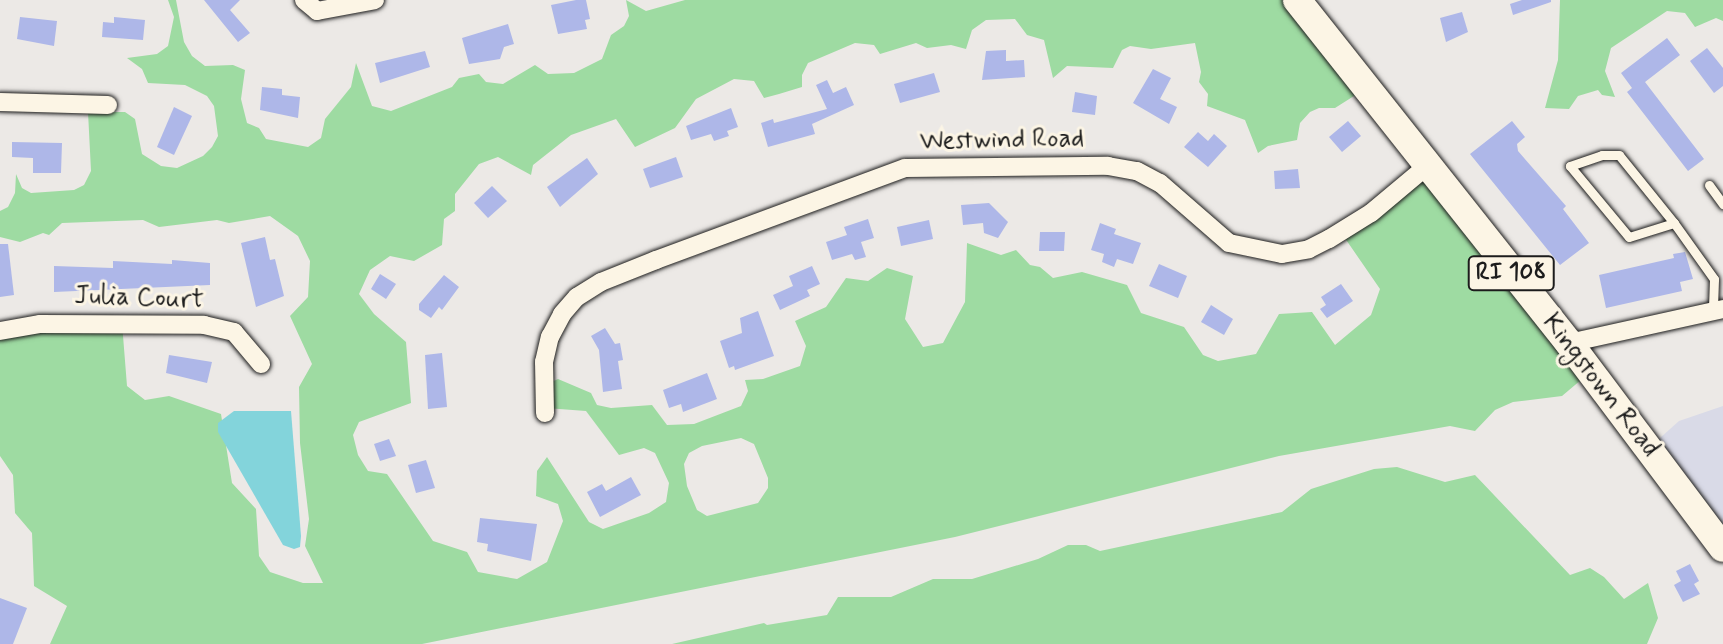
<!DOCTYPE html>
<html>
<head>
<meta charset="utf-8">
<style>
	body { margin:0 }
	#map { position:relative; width:1723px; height:644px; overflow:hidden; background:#ece9e6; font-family:Mynerve,sans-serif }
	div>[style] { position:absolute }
	.built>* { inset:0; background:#d9dae7 }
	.green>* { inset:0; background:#9edba2 }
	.water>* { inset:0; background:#83d4db }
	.building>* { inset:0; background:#aeb7e8 }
	.roads { filter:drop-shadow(0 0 2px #1c1c1c) drop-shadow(0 0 2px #1c1c1c) }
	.lane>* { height:9px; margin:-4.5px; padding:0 4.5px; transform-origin:4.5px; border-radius:4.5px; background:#fcf5e5 }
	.street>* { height:18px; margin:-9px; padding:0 9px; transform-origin:9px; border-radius:9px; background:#fcf5e5 }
	.primary>* { height:28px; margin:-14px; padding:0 14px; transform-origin:14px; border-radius:14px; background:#fcf5e5 }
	span { translate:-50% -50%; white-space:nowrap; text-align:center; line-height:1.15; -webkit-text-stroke:6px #fcf5e5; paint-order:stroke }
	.shield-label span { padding:2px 6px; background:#fcf5e5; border:2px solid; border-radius:6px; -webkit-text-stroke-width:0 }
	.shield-label { font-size:24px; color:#1c1c1c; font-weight:700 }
	.street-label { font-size:26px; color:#1c1c1c }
</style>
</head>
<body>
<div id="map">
	<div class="built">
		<i style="clip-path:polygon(1723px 406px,1723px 548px,1651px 446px,1679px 421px)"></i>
	</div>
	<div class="green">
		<i style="clip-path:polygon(evenodd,168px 0,176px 0,184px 42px,192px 56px,205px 66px,233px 65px,245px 70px,241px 99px,247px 123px,259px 128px,266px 139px,308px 147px,321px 138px,325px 119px,351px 87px,356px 63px,372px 106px,391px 111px,452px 87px,459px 78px,479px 74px,486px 82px,503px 84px,535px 65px,548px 74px,574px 73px,602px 59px,611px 35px,624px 26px,629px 16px,626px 0,646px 11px,685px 0,1297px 0,1365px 89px,1335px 108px,1319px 108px,1310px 112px,1300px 123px,1297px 140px,1268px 146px,1258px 153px,1245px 120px,1207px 106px,1208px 94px,1199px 82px,1201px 72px,1195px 43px,1151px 49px,1130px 46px,1122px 50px,1113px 68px,1067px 66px,1053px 78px,1044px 40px,1027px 35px,1015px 19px,986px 20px,972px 30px,966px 49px,951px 45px,927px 48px,916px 43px,880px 54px,874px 45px,855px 43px,808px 63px,802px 75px,802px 87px,779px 94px,764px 98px,754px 81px,734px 79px,696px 99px,675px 128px,635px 147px,616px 119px,571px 135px,533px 165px,531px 175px,498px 157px,479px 164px,455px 194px,455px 211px,444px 219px,442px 245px,414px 261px,390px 256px,370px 270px,359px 294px,374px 314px,406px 342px,411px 403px,359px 422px,353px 435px,358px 455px,368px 471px,387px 474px,433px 541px,467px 552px,478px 572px,517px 579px,547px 562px,563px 521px,558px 504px,536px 496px,537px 471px,547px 457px,589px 522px,603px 529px,649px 513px,666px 502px,669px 483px,655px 453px,644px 448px,619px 455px,586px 411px,546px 408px,543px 386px,558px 379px,591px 393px,597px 405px,611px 408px,652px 405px,667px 425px,694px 424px,741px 406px,748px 391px,745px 380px,763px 379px,800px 366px,806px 346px,795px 321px,826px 307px,846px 278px,868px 281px,887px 268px,913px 276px,905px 319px,923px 347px,943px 343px,965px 302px,967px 243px,1001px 255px,1016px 250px,1030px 265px,1040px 267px,1053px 278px,1082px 272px,1127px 285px,1141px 313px,1184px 327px,1203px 355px,1218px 361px,1256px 354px,1279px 314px,1312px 312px,1335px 345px,1371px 315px,1380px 289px,1340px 231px,1422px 170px,1588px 374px,1562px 396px,1513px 402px,1495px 410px,1475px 431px,1450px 426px,1279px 456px,955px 537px,422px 644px,50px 644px,67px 606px,34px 586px,32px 533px,15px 513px,13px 475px,0 456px,0 331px,122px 323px,127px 386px,145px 400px,169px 396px,221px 414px,232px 483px,256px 509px,259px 556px,270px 572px,303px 583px,323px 583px,305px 546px,309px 519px,300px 443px,299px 387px,312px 364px,290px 316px,308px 297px,310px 261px,298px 236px,270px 216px,229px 223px,217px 220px,159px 227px,143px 220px,62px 223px,49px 235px,43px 233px,20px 242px,0 237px,0 211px,8px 207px,15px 193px,16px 174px,22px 188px,31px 193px,74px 190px,84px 185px,91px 171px,88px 112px,125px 112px,135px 119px,142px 154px,161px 166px,177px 168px,203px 156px,212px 147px,218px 136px,214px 106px,207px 96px,185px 85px,148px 83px,142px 69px,127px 58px,157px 54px,168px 46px,174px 17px,168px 0,741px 438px,754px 444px,768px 478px,768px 488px,758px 503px,707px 516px,697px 510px,687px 486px,684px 464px,689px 453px,702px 446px,741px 438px)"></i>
		<i style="clip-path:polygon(1560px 0,1723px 0,1723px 21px,1716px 18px,1695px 27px,1685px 13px,1667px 11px,1611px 48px,1605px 71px,1615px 97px,1602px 95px,1598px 90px,1578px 96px,1569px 109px,1545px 108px,1558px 60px)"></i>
		<i style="clip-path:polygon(1397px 467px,1445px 482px,1475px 475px,1570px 575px,1590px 568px,1604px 577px,1624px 599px,1648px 583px,1658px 618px,1647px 644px,672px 644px,764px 623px,767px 625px,827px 615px,838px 597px,891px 597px,933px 579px,972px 579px,1038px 559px,1068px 545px,1086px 545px,1100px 551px,1282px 512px,1311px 489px,1374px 469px)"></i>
	</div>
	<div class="water">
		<i style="clip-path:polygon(234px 411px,291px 411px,301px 536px,300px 547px,294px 549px,283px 545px,218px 432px,218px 423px)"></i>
	</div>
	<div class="building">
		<i style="clip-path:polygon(204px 0,240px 0,230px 10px,250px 33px,238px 42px)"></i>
		<i style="clip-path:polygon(576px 0,586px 0,590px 19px,585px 20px,587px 29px,558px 34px,551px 5px)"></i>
		<i style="clip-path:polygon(1522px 0,1551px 0,1551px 2px,1513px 15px,1510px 4px)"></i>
		<i style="clip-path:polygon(1462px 12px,1468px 32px,1446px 42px,1440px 18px)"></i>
		<i style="clip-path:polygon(20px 17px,57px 21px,54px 46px,17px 39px)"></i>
		<i style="clip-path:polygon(114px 17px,145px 20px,143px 40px,102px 37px,103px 22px,114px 23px)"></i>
		<i style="clip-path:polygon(508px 24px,514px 44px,504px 47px,500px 59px,469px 64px,462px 38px)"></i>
		<i style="clip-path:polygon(1667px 38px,1680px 55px,1645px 82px,1704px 159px,1688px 171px,1627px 92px,1632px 88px,1621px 73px)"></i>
		<i style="clip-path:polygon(1707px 48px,1723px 68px,1723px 86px,1714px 93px,1690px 61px)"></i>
		<i style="clip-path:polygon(1006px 50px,1006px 61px,1024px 60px,1025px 77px,982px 80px,986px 51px)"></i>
		<i style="clip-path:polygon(425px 51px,430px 67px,380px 83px,375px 63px)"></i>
		<i style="clip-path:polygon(1153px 69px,1171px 78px,1160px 99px,1177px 107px,1169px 124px,1133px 103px)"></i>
		<i style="clip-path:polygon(934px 73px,940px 92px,900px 103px,894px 84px)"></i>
		<i style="clip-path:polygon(827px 80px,833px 93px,846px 87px,854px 105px,812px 124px,815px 134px,768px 147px,761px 123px,773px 119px,774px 123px,827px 109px,816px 85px)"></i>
		<i style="clip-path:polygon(262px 87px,282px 89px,282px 95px,300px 97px,298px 118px,260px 110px)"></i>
		<i style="clip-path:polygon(1075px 92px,1097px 96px,1095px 115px,1072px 112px)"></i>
		<i style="clip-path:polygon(174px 107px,192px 116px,174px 155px,157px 147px)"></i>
		<i style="clip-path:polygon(731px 108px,738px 127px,727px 131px,729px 136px,714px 141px,711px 134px,691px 140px,686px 126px)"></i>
		<i style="clip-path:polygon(1348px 121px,1361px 136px,1342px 152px,1329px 137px)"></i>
		<i style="clip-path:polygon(1512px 121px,1525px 137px,1517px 144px,1518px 151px,1566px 206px,1563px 209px,1589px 243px,1560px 265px,1470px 154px)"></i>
		<i style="clip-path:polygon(1198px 132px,1208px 141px,1214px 134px,1227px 146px,1208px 167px,1184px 147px)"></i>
		<i style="clip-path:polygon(12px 142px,62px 143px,61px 173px,33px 173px,33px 158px,12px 157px)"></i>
		<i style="clip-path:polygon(676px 157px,683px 177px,650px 188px,643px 169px)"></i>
		<i style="clip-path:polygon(587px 158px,598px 174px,560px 207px,547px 187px)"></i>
		<i style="clip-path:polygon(1298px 169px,1300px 188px,1275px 189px,1274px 171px)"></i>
		<i style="clip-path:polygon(492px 186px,507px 201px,488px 218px,474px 203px)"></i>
		<i style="clip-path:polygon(989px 203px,1008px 222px,998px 238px,984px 233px,983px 223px,963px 225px,961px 205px)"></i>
		<i style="clip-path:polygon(868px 219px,874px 238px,861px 242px,866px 257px,855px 260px,852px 254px,832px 260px,826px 242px,847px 235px,844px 227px)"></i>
		<i style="clip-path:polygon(929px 220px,933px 239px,901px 246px,897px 227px)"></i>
		<i style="clip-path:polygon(1100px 223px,1116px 229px,1114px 234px,1141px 243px,1133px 264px,1117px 259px,1114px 267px,1102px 262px,1104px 254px,1091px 250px)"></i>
		<i style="clip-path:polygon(1040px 232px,1065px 232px,1064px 251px,1039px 251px)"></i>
		<i style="clip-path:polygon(265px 237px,270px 260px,275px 259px,284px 296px,256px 307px,241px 243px)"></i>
		<i style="clip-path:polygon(0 244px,8px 244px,14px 295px,0 297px)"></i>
		<i style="clip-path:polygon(1685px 252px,1693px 279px,1680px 282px,1682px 291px,1606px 308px,1599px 275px,1674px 258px,1673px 254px)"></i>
		<i style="clip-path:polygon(172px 260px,210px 263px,210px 285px,54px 292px,54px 266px,113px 268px,113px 261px,172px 264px)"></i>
		<i style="clip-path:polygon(1159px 264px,1187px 276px,1178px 298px,1149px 286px)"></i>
		<i style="clip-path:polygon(812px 266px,820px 284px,807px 290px,810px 296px,780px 310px,773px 295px,793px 286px,789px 276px)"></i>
		<i style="clip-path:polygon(380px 274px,396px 284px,386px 299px,371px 289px)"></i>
		<i style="clip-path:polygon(444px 275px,459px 287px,442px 310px,439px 307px,431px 318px,419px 310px,419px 304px)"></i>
		<i style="clip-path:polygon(1341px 284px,1353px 301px,1327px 318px,1320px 309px,1326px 305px,1321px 297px)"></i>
		<i style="clip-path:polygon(1211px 305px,1233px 319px,1224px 335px,1201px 322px)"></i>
		<i style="clip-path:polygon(758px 311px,774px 356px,735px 370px,734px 366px,729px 368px,720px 341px,742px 333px,740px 318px)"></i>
		<i style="clip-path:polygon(605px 328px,615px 344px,620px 343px,623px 360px,618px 361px,622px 389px,603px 392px,599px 350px,591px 336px)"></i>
		<i style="clip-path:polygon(442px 353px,447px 407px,428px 409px,425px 355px)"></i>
		<i style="clip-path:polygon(169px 355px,212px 362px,207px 383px,166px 373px)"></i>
		<i style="clip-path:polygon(707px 373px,717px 399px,683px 412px,681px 404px,669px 408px,663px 390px)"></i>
		<i style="clip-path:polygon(389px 439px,396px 456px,380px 461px,374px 444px)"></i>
		<i style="clip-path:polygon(426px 460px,435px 488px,416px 493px,408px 465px)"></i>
		<i style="clip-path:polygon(631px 477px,641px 495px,600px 517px,587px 492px,602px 484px,606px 491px)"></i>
		<i style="clip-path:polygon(480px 518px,537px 524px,531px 561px,487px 551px,488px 544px,477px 542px)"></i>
		<i style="clip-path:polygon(1690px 564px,1699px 581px,1694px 584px,1700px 594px,1683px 602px,1674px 585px,1681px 581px,1676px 571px)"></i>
		<i style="clip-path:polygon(0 598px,27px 608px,13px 644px,0 644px)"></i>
	</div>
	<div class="roads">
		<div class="lane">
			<i style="left:1709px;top:185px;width:24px;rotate:54deg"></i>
			<i style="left:1674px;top:223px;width:87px;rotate:-129deg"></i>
			<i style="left:1619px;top:155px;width:17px;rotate:180deg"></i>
			<i style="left:1602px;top:155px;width:34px;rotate:161deg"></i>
			<i style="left:1570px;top:166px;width:92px;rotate:50.3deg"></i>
			<i style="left:1629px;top:237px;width:47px;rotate:-17.3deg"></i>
			<i style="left:1674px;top:223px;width:69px;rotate:54.5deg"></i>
			<i style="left:1714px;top:279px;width:32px;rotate:92deg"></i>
		</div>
		<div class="street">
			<i style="left:304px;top:0;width:17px;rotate:40deg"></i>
			<i style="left:317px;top:11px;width:59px;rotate:-10.7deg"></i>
			<i style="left:0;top:102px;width:108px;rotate:1.6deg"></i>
			<i style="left:0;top:331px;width:41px;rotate:-9.9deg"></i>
			<i style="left:40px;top:324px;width:164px;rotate:0.3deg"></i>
			<i style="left:204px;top:325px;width:31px;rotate:13deg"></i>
			<i style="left:234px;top:332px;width:42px;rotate:49.8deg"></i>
			<i style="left:1569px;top:343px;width:158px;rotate:-12.4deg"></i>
			<i style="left:545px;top:413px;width:51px;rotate:-91.1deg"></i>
			<i style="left:544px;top:362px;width:26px;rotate:-77deg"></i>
			<i style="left:550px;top:337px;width:26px;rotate:-62deg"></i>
			<i style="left:562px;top:314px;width:23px;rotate:-49deg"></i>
			<i style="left:577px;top:297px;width:28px;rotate:-32deg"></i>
			<i style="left:601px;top:282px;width:59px;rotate:-21.8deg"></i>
			<i style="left:656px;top:260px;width:265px;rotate:-20.3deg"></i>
			<i style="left:905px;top:168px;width:203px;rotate:-0.6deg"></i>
			<i style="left:1108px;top:166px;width:29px;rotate:10deg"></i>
			<i style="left:1137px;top:171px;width:26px;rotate:28deg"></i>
			<i style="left:1160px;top:183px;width:91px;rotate:41deg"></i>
			<i style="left:1229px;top:243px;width:54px;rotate:11.7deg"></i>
			<i style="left:1282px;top:254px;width:27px;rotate:-10deg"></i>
			<i style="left:1309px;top:249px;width:22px;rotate:-27deg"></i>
			<i style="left:1329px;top:239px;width:49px;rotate:-31.8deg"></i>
			<i style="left:1371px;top:213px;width:73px;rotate:-40deg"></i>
		</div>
		<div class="primary">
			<i style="left:1297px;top:0;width:438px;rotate:51.6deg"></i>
			<i style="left:1569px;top:343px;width:256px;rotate:53.1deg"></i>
		</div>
	</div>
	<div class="shield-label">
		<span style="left:1511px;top:273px">RI 108</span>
	</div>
	<div class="street-label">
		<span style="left:1002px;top:141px;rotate:-1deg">Westwind Road</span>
		<span style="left:139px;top:299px;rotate:2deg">Julia Court</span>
		<span style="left:1600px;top:386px;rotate:52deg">Kingstown Road</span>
	</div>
</div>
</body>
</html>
